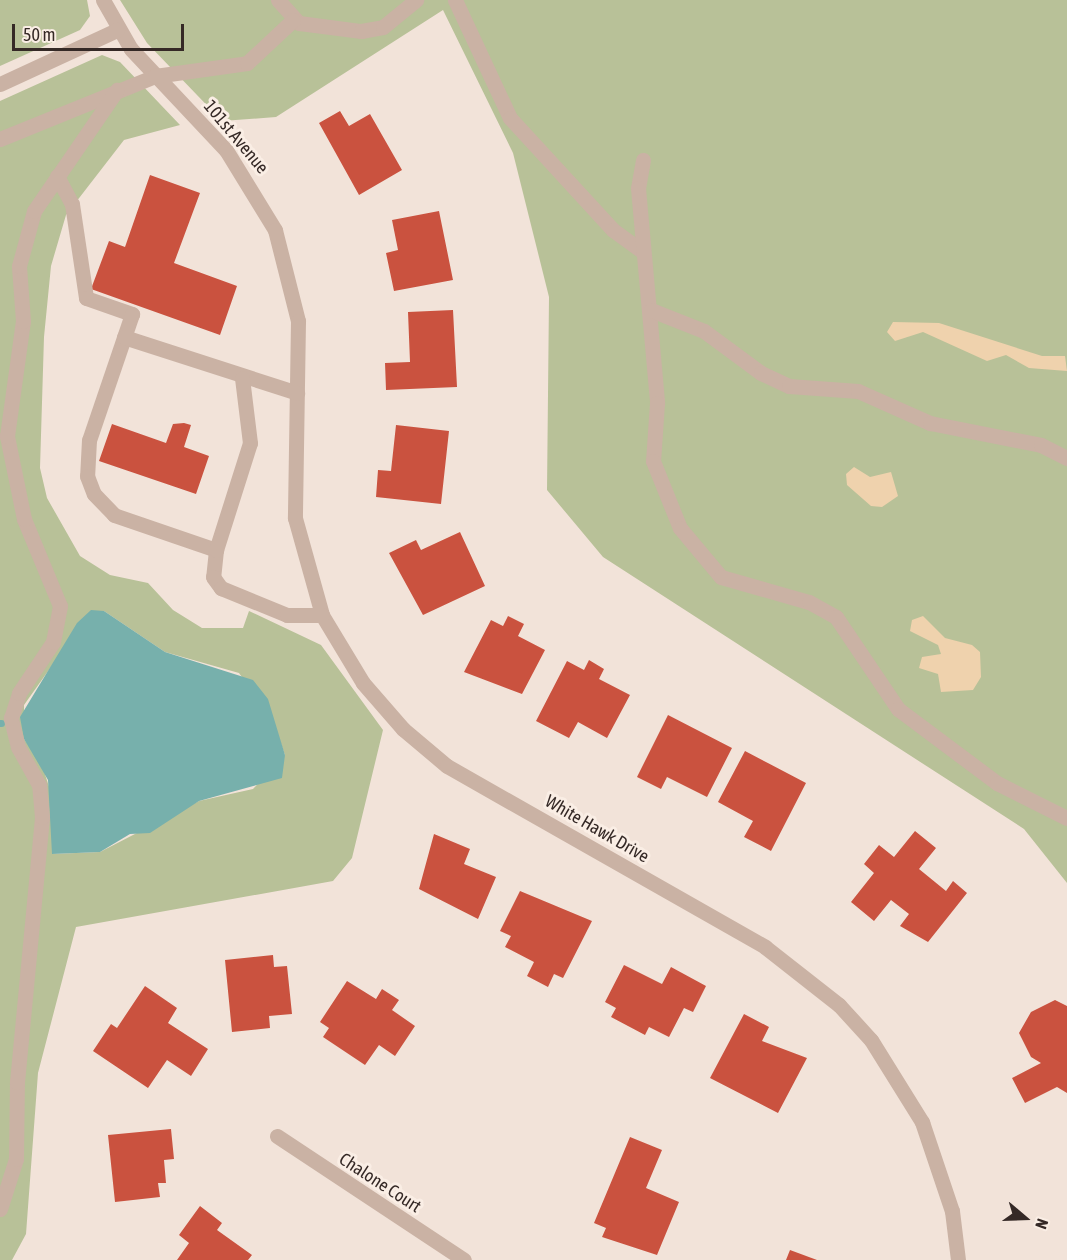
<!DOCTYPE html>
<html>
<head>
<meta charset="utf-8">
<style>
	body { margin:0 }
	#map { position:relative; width:1067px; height:1260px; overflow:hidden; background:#f2e3d9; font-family:"Asap Condensed",sans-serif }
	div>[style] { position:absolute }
	.green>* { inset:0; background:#b8c198 }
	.sand>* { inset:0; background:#efd2ad }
	.water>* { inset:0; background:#77b0ac }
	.stream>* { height:7px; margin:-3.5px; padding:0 3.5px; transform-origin:3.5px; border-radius:3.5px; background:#77b0ac }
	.building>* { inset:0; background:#ca523f }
	.minor>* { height:15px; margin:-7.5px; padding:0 7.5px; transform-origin:7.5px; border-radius:7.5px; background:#cab2a4 }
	span { translate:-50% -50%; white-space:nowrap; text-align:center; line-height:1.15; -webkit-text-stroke:6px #faeee5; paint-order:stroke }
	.street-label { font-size:18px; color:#352926 }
	.north { position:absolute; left:995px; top:1188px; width:60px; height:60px; -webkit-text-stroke:4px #faeee5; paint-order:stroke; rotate:109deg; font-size:16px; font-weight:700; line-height:24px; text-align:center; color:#352926 }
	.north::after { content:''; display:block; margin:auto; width:21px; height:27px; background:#352926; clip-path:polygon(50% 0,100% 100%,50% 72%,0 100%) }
	.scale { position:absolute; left:12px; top:24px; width:172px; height:27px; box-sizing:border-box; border:3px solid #352926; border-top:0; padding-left:8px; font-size:18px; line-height:21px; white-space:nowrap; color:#352926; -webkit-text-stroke:4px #faeee5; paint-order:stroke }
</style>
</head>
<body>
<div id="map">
	<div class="green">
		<i style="clip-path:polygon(0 0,87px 0,90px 16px,80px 30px,0 66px)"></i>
		<i style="clip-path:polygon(120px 0,1067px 0,1067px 883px,1024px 829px,603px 557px,547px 490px,549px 297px,513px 153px,443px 10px,276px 117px,222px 121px,147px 43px)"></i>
		<i style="clip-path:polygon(evenodd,102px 55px,120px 62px,180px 125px,124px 140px,66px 215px,51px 266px,44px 337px,40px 468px,47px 498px,80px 556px,110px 575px,148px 583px,173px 610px,202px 628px,243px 628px,249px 611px,321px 645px,383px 730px,352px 858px,333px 881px,76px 927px,38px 1073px,26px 1234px,12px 1260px,0 1260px,0 101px,102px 55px,104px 611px,165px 652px,239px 673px,272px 719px,285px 755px,253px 789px,199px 801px,100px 852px,52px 854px,52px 796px,42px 765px,24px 739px,24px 705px,68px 643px,104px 611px)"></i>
	</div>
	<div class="sand">
		<i style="clip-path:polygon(893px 322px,939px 323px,1042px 356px,1065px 356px,1067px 371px,1029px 368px,1006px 355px,987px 361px,923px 332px,895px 341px,887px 332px)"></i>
		<i style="clip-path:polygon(854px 467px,870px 477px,891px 472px,898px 496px,882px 507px,871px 506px,847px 485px,846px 474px)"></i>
		<i style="clip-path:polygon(923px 616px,945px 638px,972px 645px,980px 652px,981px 677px,973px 690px,941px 692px,938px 674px,919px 668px,922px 657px,941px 654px,938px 645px,910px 631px,912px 620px)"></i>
	</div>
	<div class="water">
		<i style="clip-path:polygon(91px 610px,104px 611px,165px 652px,253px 680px,268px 699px,285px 755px,282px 778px,199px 801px,150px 833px,130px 834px,100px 852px,52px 854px,48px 780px,24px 739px,20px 717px,77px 623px)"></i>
	</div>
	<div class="stream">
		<i style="left:0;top:723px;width:1px"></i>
	</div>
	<div class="building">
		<i style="clip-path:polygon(340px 111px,349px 126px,370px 114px,402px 170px,359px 195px,319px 123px)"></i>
		<i style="clip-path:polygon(150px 175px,200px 193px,174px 263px,237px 286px,220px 335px,91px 289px,109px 241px,125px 247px)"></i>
		<i style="clip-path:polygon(439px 211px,453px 280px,394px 291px,386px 253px,398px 250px,392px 220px)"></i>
		<i style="clip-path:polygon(453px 310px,457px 387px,386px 390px,385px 363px,410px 362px,408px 312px)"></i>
		<i style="clip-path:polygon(184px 423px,191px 425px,184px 447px,209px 456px,196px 494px,99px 461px,112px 424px,166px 443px,173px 424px)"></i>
		<i style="clip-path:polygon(396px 425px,449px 431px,441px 504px,376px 497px,378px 470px,391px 471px)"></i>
		<i style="clip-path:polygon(460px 532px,485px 586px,423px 615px,389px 553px,416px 540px,421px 550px)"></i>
		<i style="clip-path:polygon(508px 616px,524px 624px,518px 636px,545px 650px,522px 694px,464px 672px,491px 620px,503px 626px)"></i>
		<i style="clip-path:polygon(589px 660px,604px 669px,599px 679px,630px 695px,607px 738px,578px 722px,569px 738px,536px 721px,567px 661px,584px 670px)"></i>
		<i style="clip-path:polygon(668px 715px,732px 748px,707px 797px,667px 777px,661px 789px,637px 777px)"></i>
		<i style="clip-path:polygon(745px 751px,806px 783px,771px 851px,744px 837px,753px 821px,718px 802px)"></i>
		<i style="clip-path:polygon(915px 831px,936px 848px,919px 869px,946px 891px,953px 881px,967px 893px,928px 942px,900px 926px,909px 914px,891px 900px,874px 921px,851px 902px,874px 873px,864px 864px,879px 845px,894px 857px)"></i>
		<i style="clip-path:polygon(434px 834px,470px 849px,464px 864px,496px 877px,478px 919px,419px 889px)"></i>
		<i style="clip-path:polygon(520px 891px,592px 921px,563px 978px,554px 974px,548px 987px,527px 976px,534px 962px,505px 947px,511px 936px,500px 931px)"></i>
		<i style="clip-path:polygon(273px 955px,274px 967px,287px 966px,292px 1014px,269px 1016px,270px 1028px,232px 1032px,225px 960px)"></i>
		<i style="clip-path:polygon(624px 965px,662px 984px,671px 967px,706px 986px,693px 1012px,684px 1008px,669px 1037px,649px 1027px,645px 1035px,611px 1017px,616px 1008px,605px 1002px)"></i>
		<i style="clip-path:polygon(347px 981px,376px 999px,382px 989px,399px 1000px,392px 1010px,415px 1026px,395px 1056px,379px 1045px,365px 1065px,323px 1037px,329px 1028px,320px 1022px)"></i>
		<i style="clip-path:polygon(145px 986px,177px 1008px,168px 1023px,208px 1049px,191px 1076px,167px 1060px,148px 1088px,93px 1051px,111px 1024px,117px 1028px)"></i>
		<i style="clip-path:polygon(1055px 1000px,1067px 1006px,1067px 1093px,1057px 1087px,1025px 1103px,1012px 1078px,1041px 1063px,1031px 1057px,1019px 1033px,1031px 1012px)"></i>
		<i style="clip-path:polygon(744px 1014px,769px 1027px,762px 1041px,807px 1058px,778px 1113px,710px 1078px)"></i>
		<i style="clip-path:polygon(171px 1129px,174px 1159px,164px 1160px,166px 1183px,158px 1183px,160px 1197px,115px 1202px,108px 1135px)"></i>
		<i style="clip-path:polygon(630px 1137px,662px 1150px,646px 1188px,679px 1202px,657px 1255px,602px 1237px,606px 1228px,594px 1223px)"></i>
		<i style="clip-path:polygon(200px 1206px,222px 1223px,217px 1230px,252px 1255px,248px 1260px,177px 1260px,189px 1243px,179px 1235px)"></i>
		<i style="clip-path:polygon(790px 1250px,817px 1260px,786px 1260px)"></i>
	</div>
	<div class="minor">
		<i style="left:103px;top:0;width:56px;rotate:60.3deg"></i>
		<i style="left:131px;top:49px;width:139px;rotate:46.8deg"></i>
		<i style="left:226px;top:150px;width:94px;rotate:58.5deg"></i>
		<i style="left:275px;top:230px;width:94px;rotate:75.8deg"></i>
		<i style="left:298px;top:321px;width:197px;rotate:90.9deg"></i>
		<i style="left:295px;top:518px;width:101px;rotate:74.4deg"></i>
		<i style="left:322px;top:615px;width:79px;rotate:58.9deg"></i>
		<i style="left:363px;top:683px;width:61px;rotate:49deg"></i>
		<i style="left:403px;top:729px;width:57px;rotate:40.1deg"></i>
		<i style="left:447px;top:766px;width:366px;rotate:29.6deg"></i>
		<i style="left:765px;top:947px;width:94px;rotate:38.1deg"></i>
		<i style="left:839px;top:1005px;width:47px;rotate:47.6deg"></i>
		<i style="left:871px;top:1040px;width:97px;rotate:58.1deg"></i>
		<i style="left:922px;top:1122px;width:94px;rotate:71.4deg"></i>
		<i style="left:952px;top:1211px;width:49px;rotate:83deg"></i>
		<i style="left:278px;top:0;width:31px;rotate:48deg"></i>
		<i style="left:299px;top:23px;width:63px;rotate:7.4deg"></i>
		<i style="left:361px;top:31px;width:22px;rotate:-10deg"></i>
		<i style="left:383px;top:27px;width:43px;rotate:-39.3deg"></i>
		<i style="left:455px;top:0;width:130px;rotate:65deg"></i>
		<i style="left:510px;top:118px;width:152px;rotate:47.4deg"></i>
		<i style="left:613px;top:230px;width:36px;rotate:36deg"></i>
		<i style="left:0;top:84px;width:129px;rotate:-24.8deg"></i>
		<i style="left:0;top:139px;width:167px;rotate:-22.1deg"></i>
		<i style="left:155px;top:76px;width:93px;rotate:-8deg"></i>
		<i style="left:247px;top:63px;width:63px;rotate:-43.1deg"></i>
		<i style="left:643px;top:160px;width:28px;rotate:100deg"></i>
		<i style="left:638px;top:188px;width:216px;rotate:84.9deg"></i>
		<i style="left:657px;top:403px;width:58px;rotate:93.9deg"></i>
		<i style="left:653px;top:461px;width:72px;rotate:68.1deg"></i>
		<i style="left:680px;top:528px;width:64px;rotate:50.1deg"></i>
		<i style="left:721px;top:577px;width:91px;rotate:15.9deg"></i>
		<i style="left:809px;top:602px;width:31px;rotate:29deg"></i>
		<i style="left:836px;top:617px;width:111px;rotate:56deg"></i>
		<i style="left:898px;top:709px;width:124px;rotate:36.8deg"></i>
		<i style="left:997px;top:783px;width:78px;rotate:26.6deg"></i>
		<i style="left:57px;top:176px;width:32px;rotate:62deg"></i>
		<i style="left:72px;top:204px;width:95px;rotate:81.5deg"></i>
		<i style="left:86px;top:298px;width:49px;rotate:19.2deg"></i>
		<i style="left:132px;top:314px;width:133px;rotate:108.8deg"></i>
		<i style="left:89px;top:440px;width:36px;rotate:93deg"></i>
		<i style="left:87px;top:476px;width:19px;rotate:69deg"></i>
		<i style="left:94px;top:494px;width:29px;rotate:46deg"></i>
		<i style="left:114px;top:515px;width:108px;rotate:18.9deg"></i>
		<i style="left:216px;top:550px;width:27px;rotate:96deg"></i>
		<i style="left:213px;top:577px;width:14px;rotate:54deg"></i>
		<i style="left:221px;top:588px;width:71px;rotate:22.2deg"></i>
		<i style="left:287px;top:615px;width:35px"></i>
		<i style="left:651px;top:310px;width:57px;rotate:21.6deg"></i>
		<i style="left:704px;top:331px;width:71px;rotate:36.4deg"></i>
		<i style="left:761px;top:373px;width:31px;rotate:25deg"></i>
		<i style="left:789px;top:386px;width:69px;rotate:4.1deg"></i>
		<i style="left:858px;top:391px;width:79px;rotate:24deg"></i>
		<i style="left:930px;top:423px;width:113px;rotate:11.2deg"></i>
		<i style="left:1041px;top:445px;width:29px;rotate:27deg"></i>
		<i style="left:124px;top:337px;width:182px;rotate:17.9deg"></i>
		<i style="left:216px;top:550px;width:112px;rotate:-72.4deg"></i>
		<i style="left:250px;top:443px;width:65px;rotate:-97deg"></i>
		<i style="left:277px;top:1136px;width:224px;rotate:33.5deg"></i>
		<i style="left:0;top:1209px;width:52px;rotate:-72.3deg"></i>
		<i style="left:16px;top:1159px;width:77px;rotate:-89.3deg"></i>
		<i style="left:17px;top:1082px;width:266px;rotate:-84.6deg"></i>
		<i style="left:42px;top:817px;width:32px;rotate:-95deg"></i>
		<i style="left:39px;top:785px;width:43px;rotate:-118.9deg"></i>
		<i style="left:18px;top:747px;width:30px;rotate:-104deg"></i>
		<i style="left:11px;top:718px;width:26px;rotate:-72deg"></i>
		<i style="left:19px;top:693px;width:61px;rotate:-56.3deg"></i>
		<i style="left:53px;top:642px;width:37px;rotate:-79deg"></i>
		<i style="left:60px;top:606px;width:94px;rotate:-112.5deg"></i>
		<i style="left:24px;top:519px;width:85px;rotate:-101.6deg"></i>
		<i style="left:7px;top:436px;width:116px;rotate:-82.1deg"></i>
		<i style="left:23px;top:321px;width:55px;rotate:-94.2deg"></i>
		<i style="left:19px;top:266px;width:57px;rotate:-74.7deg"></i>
		<i style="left:34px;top:211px;width:147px;rotate:-55.6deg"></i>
	</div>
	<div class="street-label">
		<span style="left:236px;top:137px;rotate:50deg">101st Avenue</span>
		<span style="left:597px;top:829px;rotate:30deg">White Hawk Drive</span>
		<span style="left:380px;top:1183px;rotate:33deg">Chalone Court</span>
	</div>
	<div class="north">N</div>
	<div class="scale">50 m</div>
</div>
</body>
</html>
